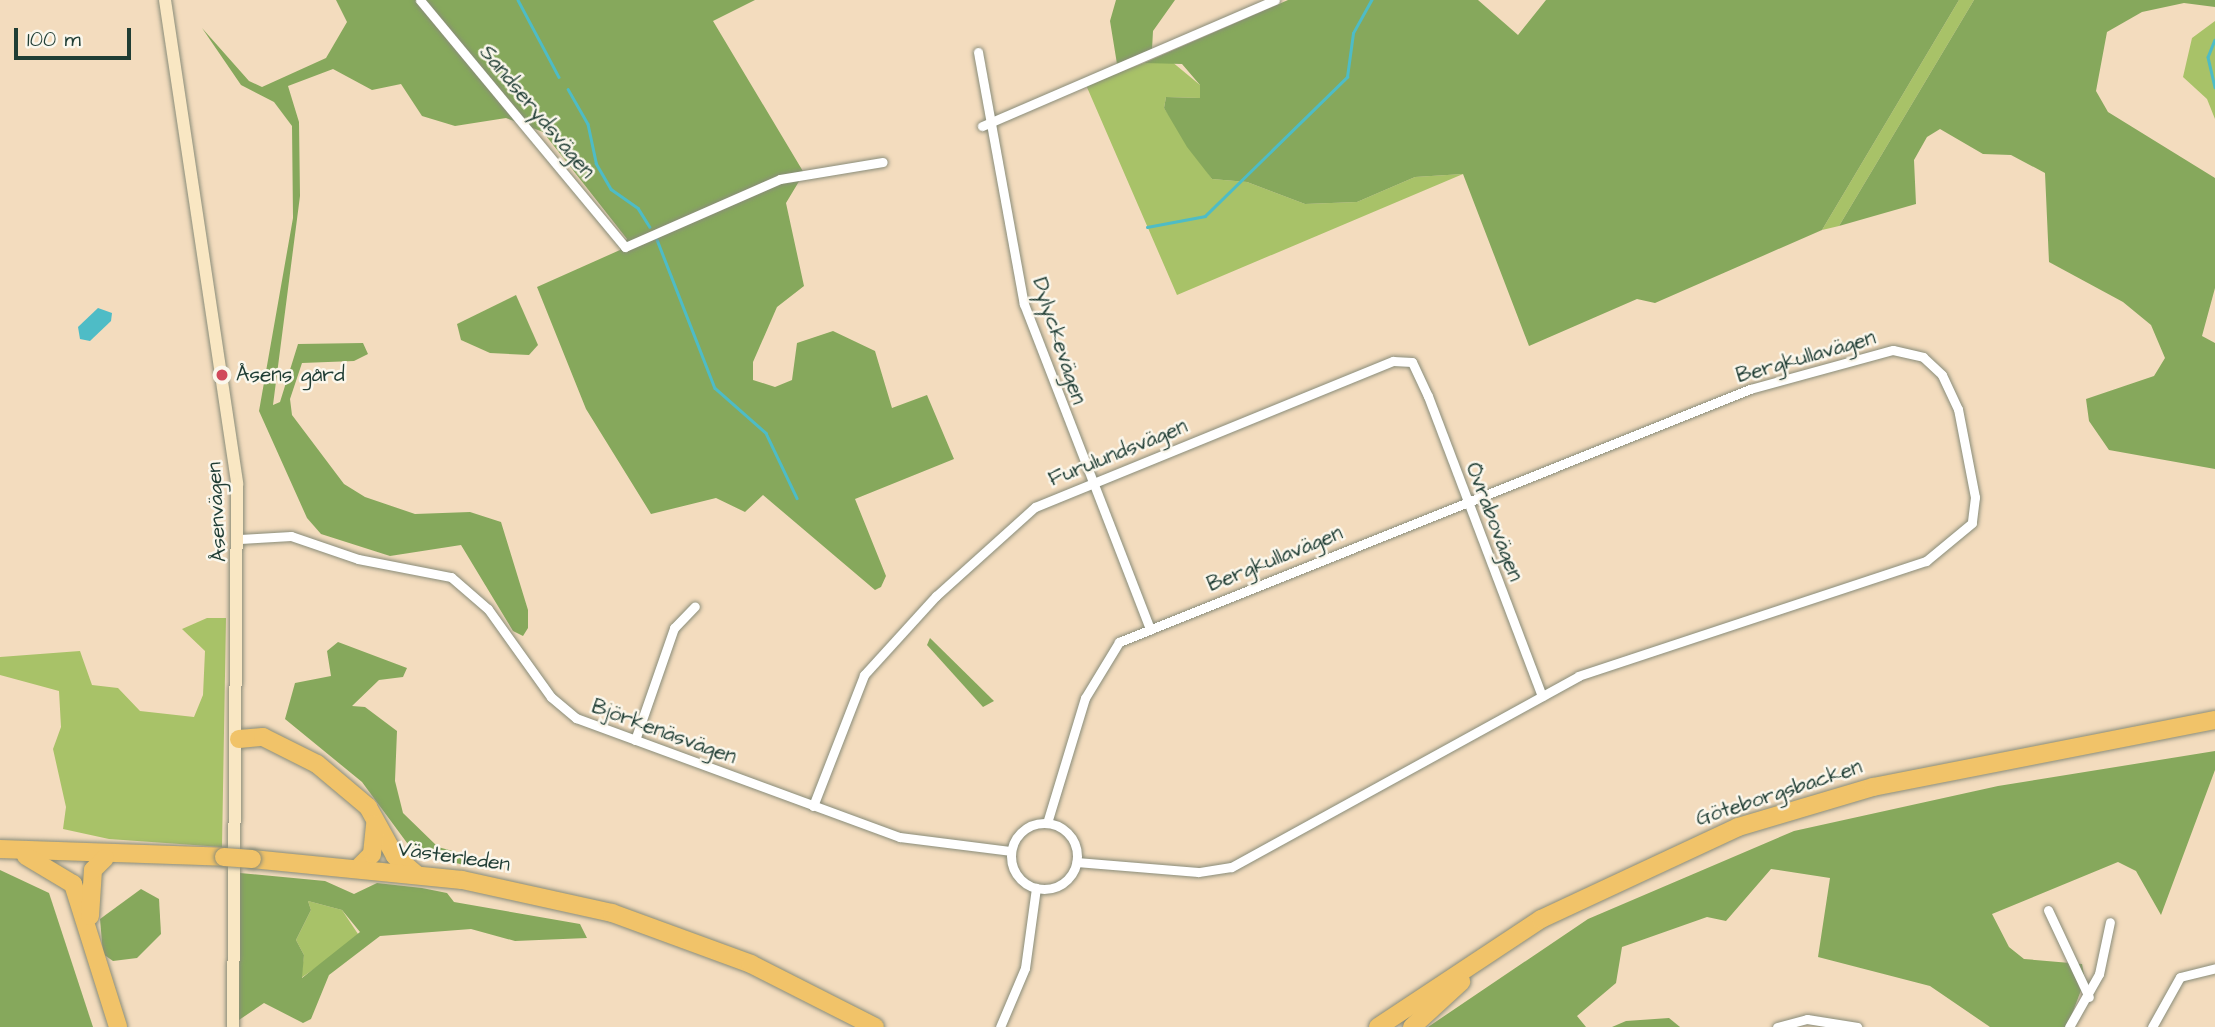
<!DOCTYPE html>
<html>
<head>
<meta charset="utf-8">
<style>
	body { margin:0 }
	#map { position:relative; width:2215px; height:1027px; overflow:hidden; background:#f3dcbe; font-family:"Architects Daughter",sans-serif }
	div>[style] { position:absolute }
	.green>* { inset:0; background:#a8c268 }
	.forest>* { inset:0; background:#86a85c }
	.water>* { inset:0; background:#4ebcc6 }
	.stream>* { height:2.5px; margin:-1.25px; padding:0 1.25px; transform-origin:1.25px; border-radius:1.25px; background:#4ebcc6 }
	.roads { filter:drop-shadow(0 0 2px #898c79) drop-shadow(0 0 2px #898c79) }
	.street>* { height:9px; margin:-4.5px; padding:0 4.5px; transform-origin:4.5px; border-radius:4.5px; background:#fff }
	.street>.ring { margin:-4.5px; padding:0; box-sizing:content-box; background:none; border:9px solid #fff; border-radius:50% }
	.secondary>* { height:12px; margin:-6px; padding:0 6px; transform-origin:6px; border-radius:6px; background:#f9e7c3 }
	.highway>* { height:18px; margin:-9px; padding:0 9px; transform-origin:9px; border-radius:9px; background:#f1c369 }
	.bridges { filter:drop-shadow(0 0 2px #898c79) drop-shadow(0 0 2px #898c79) }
	.highway-bridge>* { height:18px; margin:-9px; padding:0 9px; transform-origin:9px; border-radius:9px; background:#f1c369 }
	.dots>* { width:19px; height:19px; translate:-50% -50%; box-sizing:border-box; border:4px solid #fbf7ec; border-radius:50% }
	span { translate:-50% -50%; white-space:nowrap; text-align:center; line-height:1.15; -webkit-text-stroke:5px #fbf7ec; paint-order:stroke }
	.street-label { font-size:21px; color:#1f3d34 }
	.poi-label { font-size:21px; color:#1f3d34 }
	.left { translate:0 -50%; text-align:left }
	.scale { position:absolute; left:14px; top:28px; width:117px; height:32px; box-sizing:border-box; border:4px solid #1f3d34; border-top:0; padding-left:9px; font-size:21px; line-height:24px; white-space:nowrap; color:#1f3d34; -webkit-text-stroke:5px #fbf7ec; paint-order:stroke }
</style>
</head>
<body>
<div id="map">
	<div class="green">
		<i style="clip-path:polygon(1959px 0,1974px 0,1839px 226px,1822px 230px)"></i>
		<i style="clip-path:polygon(2215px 21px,2215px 119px,2207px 99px,2183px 77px,2192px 38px)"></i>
		<i style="clip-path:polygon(1171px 61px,1200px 85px,1200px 98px,1166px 97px,1164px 108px,1212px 179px,1247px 182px,1305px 204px,1357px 202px,1415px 177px,1463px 174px,1177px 295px,1086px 85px,1144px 63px)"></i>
		<i style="clip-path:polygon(207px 618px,226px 618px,222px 847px,109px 839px,63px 829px,66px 807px,53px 749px,61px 727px,59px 691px,0 675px,0 657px,80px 651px,92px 685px,118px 688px,140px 711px,194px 717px,203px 695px,205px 651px,182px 629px)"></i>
		<i style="clip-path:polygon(308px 901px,342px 910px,360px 937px,301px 978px,304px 955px,296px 940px,311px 910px)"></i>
	</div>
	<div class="forest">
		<i style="clip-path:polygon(336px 0,755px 0,713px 21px,804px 173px,786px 203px,804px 286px,777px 307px,753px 362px,753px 380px,775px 387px,792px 380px,797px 343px,833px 331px,875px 351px,892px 408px,927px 395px,954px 459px,855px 499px,886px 576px,881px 587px,875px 590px,763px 495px,745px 512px,716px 498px,651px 514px,586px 409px,537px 287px,620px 250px,627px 239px,543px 132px,506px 118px,455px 126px,422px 116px,401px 84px,372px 90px,333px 69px,288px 86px,299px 122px,300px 196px,273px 405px,280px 402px,298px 344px,363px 343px,368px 354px,354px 361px,302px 363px,290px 399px,292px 415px,344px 484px,365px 497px,415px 514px,470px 512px,501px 522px,528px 610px,528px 628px,523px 636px,513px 631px,461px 545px,390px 556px,321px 534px,307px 518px,259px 411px,293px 218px,292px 126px,274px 102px,241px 85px,202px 28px,249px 81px,262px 87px,326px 58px,347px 22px)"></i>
		<i style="clip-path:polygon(1116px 0,1175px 0,1153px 31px,1152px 50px,1117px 64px,1110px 21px)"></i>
		<i style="clip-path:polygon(1288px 0,1478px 0,1518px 35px,1546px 0,1959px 0,1822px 230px,1655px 303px,1637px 299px,1529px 346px,1463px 174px,1415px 177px,1357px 202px,1305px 204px,1247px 182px,1212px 179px,1187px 147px,1164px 108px,1166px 97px,1200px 98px,1200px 85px,1182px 64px,1144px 63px)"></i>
		<i style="clip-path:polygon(1974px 0,2215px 0,2215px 7px,2184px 3px,2142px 12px,2107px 32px,2096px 91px,2108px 112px,2215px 178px,2215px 288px,2202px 336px,2215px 343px,2215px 469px,2109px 450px,2089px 421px,2086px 399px,2154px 376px,2165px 358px,2151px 325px,2123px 302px,2049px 262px,2045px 173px,2011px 155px,1983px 154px,1940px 129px,1927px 137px,1914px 160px,1916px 204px,1839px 226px)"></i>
		<i style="clip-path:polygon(516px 295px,538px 345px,529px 355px,490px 353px,461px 340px,457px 324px)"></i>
		<i style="clip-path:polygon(930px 638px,994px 701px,983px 707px,927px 645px)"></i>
		<i style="clip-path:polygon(338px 642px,407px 668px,403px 677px,379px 680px,352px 706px,365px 707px,397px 731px,395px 781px,403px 813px,438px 847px,467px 855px,467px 866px,413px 851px,362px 782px,285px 719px,295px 683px,331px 676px,327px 651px)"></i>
		<i style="clip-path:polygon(2215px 751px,2215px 770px,2161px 915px,2136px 871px,2118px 862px,1992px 914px,2009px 947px,2024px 959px,2082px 964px,2085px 980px,2067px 1027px,1990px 1027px,1930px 986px,1818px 957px,1830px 878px,1771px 869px,1726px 921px,1707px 917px,1622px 947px,1616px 983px,1577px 1016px,1586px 1027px,1428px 1027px,1588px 919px,1794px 831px,1998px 786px)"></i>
		<i style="clip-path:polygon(0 870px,49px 893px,93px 1027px,0 1027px)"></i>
		<i style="clip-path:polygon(evenodd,240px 873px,325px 881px,354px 894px,377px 883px,422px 888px,447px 893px,454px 902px,580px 924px,587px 938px,515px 941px,471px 929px,380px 936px,329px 975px,311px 1019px,303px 1023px,264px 1003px,239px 1020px,240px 873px,308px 901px,342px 910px,360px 932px,302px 978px,304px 955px,296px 940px,311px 910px,308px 901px)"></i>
		<i style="clip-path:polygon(141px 889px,159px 899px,161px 934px,137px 958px,113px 961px,103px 954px,100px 919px)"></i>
		<i style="clip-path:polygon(1669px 1018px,1680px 1027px,1612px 1027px,1626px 1021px)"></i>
	</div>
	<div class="water">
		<i style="clip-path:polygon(98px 308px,112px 313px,111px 321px,90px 341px,80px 339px,78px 327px)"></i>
	</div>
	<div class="stream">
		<i style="left:518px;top:0;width:87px;rotate:62deg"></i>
		<i style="left:2215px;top:40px;width:18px;rotate:112deg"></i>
		<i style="left:2208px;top:57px;width:31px;rotate:77deg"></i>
		<i style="left:568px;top:89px;width:40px;rotate:60.3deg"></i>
		<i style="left:588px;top:124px;width:40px;rotate:78deg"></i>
		<i style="left:596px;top:163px;width:30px;rotate:60deg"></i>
		<i style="left:611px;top:189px;width:33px;rotate:35deg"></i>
		<i style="left:638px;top:208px;width:22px;rotate:58deg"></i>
		<i style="left:1147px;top:227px;width:59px;rotate:-10.7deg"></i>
		<i style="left:1205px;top:216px;width:199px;rotate:-44.4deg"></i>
		<i style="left:1347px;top:77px;width:44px;rotate:-82.2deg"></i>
		<i style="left:1353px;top:33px;width:38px;rotate:-61deg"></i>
		<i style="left:656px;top:237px;width:162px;rotate:68.7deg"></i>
		<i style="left:715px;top:388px;width:68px;rotate:41.4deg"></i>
		<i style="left:766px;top:433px;width:72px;rotate:64.5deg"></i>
	</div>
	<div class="roads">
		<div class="street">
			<i style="left:420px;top:0;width:321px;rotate:50.3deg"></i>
			<i style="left:625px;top:247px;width:169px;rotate:-23.7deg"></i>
			<i style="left:780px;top:179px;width:104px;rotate:-9.4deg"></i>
			<i style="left:978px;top:52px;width:256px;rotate:79.7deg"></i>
			<i style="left:1024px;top:304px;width:349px;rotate:68.8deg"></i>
			<i style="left:982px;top:126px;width:319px;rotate:-23.3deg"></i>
			<i style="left:240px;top:539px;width:51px;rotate:-3.4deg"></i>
			<i style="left:291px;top:536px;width:71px;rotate:18.9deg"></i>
			<i style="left:358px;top:559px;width:95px;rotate:11deg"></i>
			<i style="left:451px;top:577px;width:49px;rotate:40.9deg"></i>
			<i style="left:488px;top:609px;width:108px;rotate:54.4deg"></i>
			<i style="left:551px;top:697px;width:33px;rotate:40deg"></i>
			<i style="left:576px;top:718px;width:345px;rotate:20.2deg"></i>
			<i style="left:900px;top:837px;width:112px;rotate:7.2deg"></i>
			<i style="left:635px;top:740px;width:119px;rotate:-70.8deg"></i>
			<i style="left:674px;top:628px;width:30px;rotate:-46deg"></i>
			<i style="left:813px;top:806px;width:141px;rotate:-68.7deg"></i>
			<i style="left:864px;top:675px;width:107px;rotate:-47.7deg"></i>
			<i style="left:936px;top:596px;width:133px;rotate:-42deg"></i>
			<i style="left:1035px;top:507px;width:387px;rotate:-22.2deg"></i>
			<i style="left:1393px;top:361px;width:19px;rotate:3deg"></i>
			<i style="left:1412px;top:362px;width:38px;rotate:65deg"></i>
			<i style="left:1428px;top:396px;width:321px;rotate:69.2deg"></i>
			<i style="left:1047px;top:823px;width:131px;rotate:-73.1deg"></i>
			<i style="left:1085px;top:698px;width:66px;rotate:-58.7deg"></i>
			<i style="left:1119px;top:642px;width:680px;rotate:-21.85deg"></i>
			<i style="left:1750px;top:389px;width:148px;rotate:-15.3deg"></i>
			<i style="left:1893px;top:350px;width:31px;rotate:13deg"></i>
			<i style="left:1923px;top:357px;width:26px;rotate:43deg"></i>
			<i style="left:1942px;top:375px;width:38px;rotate:65deg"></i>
			<i style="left:1958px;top:409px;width:90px;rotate:79.1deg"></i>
			<i style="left:1975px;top:497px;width:26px;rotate:97deg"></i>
			<i style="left:1972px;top:523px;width:60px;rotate:140.4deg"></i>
			<i style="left:1926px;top:561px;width:366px;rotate:161.7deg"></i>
			<i style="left:1579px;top:676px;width:397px;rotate:151.2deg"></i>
			<i style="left:1231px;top:867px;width:33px;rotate:171deg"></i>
			<i style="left:1198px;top:872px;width:122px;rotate:-175.3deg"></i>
			<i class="ring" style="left:1011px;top:823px;width:57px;height:57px"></i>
			<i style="left:2048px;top:910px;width:96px;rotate:64.8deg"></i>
			<i style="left:1000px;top:1027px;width:64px;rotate:-67deg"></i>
			<i style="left:1025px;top:968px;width:81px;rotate:-82.2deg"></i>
			<i style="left:1777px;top:1027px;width:31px;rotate:-15deg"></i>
			<i style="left:1807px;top:1019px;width:51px;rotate:9.1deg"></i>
			<i style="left:2069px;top:1027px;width:61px;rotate:-60.5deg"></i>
			<i style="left:2099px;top:974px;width:53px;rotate:-78.1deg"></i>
			<i style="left:2152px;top:1027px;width:57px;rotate:-60.8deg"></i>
			<i style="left:2180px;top:977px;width:36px;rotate:-14deg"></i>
		</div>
		<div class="secondary">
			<i style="left:165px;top:0;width:489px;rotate:81.5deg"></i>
			<i style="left:237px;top:484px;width:543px;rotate:90.42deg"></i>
		</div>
		<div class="highway">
			<i style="left:239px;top:739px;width:24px;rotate:-5deg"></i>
			<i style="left:263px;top:737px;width:60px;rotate:26.6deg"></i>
			<i style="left:317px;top:764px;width:67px;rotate:40.1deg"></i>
			<i style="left:368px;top:807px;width:56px;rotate:61.1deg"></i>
			<i style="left:395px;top:856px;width:28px;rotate:41deg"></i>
			<i style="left:0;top:849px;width:224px;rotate:2deg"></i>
			<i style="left:26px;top:856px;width:55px;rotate:30.8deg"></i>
			<i style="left:73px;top:884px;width:150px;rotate:72.5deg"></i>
			<i style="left:252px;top:859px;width:211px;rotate:5.7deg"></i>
			<i style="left:462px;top:880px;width:154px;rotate:12.4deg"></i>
			<i style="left:612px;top:913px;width:148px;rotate:20.1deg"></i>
			<i style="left:751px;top:964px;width:139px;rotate:26.9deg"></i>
			<i style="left:359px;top:867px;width:18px;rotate:-45deg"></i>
			<i style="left:372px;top:854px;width:30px;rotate:-84deg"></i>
			<i style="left:90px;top:916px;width:46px;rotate:-86.3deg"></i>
			<i style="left:93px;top:870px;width:17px;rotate:-45deg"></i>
			<i style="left:1378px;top:1027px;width:196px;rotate:-33.5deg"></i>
			<i style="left:1541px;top:919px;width:217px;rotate:-25deg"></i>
			<i style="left:1738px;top:827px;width:141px;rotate:-16.5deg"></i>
			<i style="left:1873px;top:787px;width:349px;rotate:-11.1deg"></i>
			<i style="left:1412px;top:1027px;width:67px;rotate:-42.6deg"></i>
		</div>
	</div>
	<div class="bridges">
		<div class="highway-bridge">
			<i style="left:224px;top:857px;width:28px;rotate:4deg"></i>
		</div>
	</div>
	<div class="dots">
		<i style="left:222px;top:375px;background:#d1495b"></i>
	</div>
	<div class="street-label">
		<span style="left:537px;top:112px;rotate:50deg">Sandserydsvägen</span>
		<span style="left:1059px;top:341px;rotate:72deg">Dylyckevägen</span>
		<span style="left:1806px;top:357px;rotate:-16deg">Bergkullavägen</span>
		<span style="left:1118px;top:453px;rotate:-22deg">Furulundsvägen</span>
		<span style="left:217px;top:512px;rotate:-93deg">Åsenvägen</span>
		<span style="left:1494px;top:522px;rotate:69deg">Övrabovägen</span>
		<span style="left:1275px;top:559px;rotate:-22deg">Bergkullavägen</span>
		<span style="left:664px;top:732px;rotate:20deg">Björkenäsvägen</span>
		<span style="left:1779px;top:793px;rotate:-18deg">Göteborgsbacken</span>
		<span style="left:454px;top:857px;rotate:8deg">Västerleden</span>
	</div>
	<div class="poi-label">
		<span class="left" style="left:236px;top:375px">Åsens gård</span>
	</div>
	<div class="scale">100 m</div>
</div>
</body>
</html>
